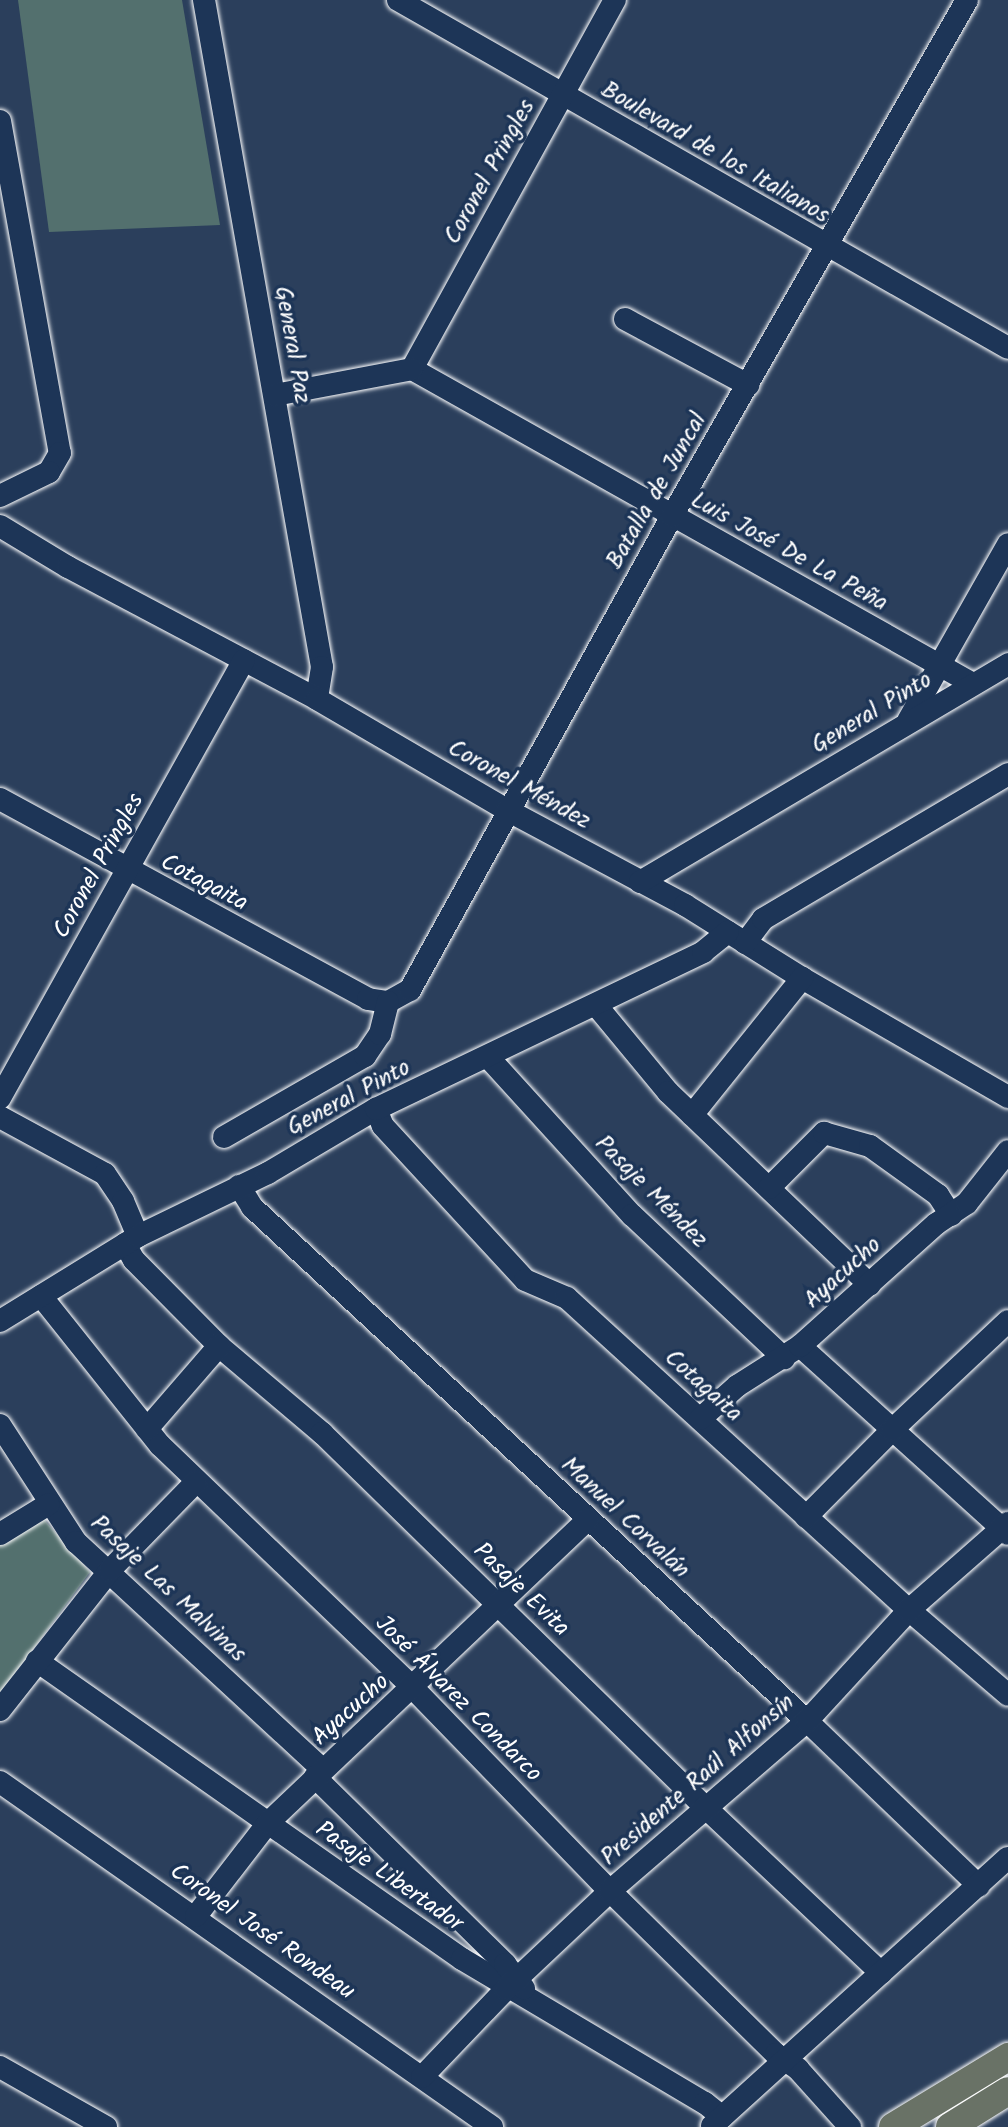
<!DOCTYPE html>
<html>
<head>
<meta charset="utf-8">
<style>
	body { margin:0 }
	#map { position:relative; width:1008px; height:2127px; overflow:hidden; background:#2b3f5c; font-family:Kalam,sans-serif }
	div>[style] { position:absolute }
	.green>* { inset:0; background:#53706e }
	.roads { filter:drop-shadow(0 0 2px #fff) drop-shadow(0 0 2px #fff) }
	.minor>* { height:22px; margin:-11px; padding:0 11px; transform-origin:11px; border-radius:11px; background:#1d3557 }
	.major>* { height:28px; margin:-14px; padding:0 14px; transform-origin:14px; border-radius:14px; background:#697266 }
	span { translate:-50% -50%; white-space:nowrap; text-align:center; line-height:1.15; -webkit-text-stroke:7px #1d3557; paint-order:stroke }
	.street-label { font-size:24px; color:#fff }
</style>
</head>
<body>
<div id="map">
	<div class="green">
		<i style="clip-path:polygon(18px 0,182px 0,220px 225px,49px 232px)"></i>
		<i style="clip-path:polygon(41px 1516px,90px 1572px,0 1694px,0 1543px)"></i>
	</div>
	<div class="roads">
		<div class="minor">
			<i style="left:204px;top:0;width:677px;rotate:79.97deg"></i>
			<i style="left:322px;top:667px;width:32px;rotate:99deg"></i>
			<i style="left:398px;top:0;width:702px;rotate:29.7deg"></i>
			<i style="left:0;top:121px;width:337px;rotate:79.8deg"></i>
			<i style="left:60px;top:453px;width:22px;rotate:120deg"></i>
			<i style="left:49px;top:472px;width:55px;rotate:153.9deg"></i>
			<i style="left:625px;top:319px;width:140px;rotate:28.2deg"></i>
			<i style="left:412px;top:369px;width:643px;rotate:29.31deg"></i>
			<i style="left:412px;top:369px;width:421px;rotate:-61.2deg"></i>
			<i style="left:275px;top:395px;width:139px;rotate:-10.7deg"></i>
			<i style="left:0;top:526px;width:79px;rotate:31.1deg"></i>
			<i style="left:68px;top:567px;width:282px;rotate:27.9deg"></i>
			<i style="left:317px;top:699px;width:220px;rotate:30.3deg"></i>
			<i style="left:507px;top:810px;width:202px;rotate:28.1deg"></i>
			<i style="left:685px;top:905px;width:138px;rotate:32deg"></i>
			<i style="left:802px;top:978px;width:238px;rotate:30deg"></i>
			<i style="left:908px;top:721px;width:203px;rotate:-60.5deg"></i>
			<i style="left:0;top:799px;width:419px;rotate:28.5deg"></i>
			<i style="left:368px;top:999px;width:20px;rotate:9deg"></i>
			<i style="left:388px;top:1002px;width:25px;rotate:-29deg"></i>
			<i style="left:410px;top:990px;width:542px;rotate:-61.07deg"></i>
			<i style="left:672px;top:516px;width:594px;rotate:-60.24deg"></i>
			<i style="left:640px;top:882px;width:428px;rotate:-30.6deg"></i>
			<i style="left:745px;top:943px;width:30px;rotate:-53deg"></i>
			<i style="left:763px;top:919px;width:285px;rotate:-30.6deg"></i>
			<i style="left:596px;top:1005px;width:113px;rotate:50.4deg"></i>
			<i style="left:668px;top:1092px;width:279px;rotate:43.7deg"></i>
			<i style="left:488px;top:1057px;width:214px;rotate:47.7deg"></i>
			<i style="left:632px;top:1215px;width:209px;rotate:43.3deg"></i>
			<i style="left:0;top:1098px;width:501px;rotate:-60.88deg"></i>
			<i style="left:376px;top:1109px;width:18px;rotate:68deg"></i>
			<i style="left:383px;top:1126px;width:209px;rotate:47.3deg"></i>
			<i style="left:525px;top:1280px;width:46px;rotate:23.2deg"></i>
			<i style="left:567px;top:1298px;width:463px;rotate:42.4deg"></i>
			<i style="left:909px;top:1610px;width:130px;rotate:40.6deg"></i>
			<i style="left:692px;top:1115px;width:176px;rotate:-51.2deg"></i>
			<i style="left:0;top:1117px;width:119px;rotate:28.5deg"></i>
			<i style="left:105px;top:1174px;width:32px;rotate:56deg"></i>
			<i style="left:123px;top:1201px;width:38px;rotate:67deg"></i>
			<i style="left:224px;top:1137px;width:163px;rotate:-29.9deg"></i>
			<i style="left:365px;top:1056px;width:27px;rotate:-56deg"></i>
			<i style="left:380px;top:1034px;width:33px;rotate:-76deg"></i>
			<i style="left:239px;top:1186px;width:25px;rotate:58deg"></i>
			<i style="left:252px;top:1207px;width:756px;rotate:42.8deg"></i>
			<i style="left:807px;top:1721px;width:238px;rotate:43.8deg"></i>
			<i style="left:769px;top:1188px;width:78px;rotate:-45deg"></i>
			<i style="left:824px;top:1133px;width:48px;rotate:15.8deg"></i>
			<i style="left:870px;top:1146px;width:84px;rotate:35.8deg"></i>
			<i style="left:938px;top:1195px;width:24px;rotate:57deg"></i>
			<i style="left:125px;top:1244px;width:18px;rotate:61deg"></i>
			<i style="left:134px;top:1260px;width:121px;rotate:45.3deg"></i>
			<i style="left:219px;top:1346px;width:135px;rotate:40.2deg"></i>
			<i style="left:322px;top:1433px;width:535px;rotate:44.32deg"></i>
			<i style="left:705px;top:1807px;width:242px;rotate:43.3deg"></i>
			<i style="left:41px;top:1296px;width:191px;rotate:51.4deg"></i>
			<i style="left:160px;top:1445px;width:351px;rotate:43.8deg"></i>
			<i style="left:413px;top:1688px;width:283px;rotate:45.9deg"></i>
			<i style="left:610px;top:1891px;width:233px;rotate:44.5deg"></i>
			<i style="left:776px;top:2054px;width:27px;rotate:34deg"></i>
			<i style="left:798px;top:2069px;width:78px;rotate:48.1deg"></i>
			<i style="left:0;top:1321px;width:162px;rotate:-31.6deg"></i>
			<i style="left:138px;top:1236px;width:144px;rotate:-25.9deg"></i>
			<i style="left:268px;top:1173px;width:126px;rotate:-30.7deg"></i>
			<i style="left:376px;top:1109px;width:363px;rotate:-25.6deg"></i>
			<i style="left:703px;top:952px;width:32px;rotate:-39deg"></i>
			<i style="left:800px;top:1346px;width:280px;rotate:42.1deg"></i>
			<i style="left:700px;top:1419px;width:50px;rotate:-41.7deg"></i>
			<i style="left:737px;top:1386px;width:75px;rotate:-32.4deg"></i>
			<i style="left:800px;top:1346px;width:183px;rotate:-41.9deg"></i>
			<i style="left:936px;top:1224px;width:37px;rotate:-34deg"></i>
			<i style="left:967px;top:1203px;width:66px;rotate:-51.7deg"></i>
			<i style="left:0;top:1425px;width:140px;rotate:57deg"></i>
			<i style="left:76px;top:1542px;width:336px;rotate:42.7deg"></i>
			<i style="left:147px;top:1429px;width:110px;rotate:-49.1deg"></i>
			<i style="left:806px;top:1517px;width:122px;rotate:-45.3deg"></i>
			<i style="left:892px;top:1430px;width:159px;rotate:-43.2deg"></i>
			<i style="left:0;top:1534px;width:57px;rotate:-31.5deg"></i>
			<i style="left:37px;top:1661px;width:519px;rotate:35.04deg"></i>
			<i style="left:462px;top:1959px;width:282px;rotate:30.7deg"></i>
			<i style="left:705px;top:2103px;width:22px;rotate:39deg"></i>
			<i style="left:0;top:1710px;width:178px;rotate:-51.8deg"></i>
			<i style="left:110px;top:1570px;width:123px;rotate:-45.7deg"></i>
			<i style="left:315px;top:1777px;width:267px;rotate:44.5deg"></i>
			<i style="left:505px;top:1964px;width:31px;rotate:52deg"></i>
			<i style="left:0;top:1782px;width:601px;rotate:35.04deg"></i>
			<i style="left:196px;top:1916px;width:118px;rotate:-52.3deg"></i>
			<i style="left:268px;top:1823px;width:441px;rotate:-43.5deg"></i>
			<i style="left:0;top:2067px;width:122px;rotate:29.5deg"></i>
			<i style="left:422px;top:2077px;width:122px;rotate:-46.3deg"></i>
			<i style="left:506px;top:1989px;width:143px;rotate:-43.3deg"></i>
			<i style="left:610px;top:1891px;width:260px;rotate:-40.8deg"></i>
			<i style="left:807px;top:1721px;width:151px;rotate:-47.4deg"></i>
			<i style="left:909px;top:1610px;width:132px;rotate:-41.3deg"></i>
			<i style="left:712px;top:2126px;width:399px;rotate:-42.2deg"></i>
		</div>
		<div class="major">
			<i style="left:893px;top:2127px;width:135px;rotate:-31.3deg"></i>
			<i style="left:950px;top:2127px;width:68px;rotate:-31.8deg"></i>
		</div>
	</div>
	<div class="street-label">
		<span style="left:715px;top:153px;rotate:30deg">Boulevard de los Italianos</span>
		<span style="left:490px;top:172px;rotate:-61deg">Coronel Pringles</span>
		<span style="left:292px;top:345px;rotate:80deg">General Paz</span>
		<span style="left:657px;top:491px;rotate:-60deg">Batalla de Juncal</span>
		<span style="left:789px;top:552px;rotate:29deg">Luis José De La Peña</span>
		<span style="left:872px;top:713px;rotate:-31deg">General Pinto</span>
		<span style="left:519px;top:785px;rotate:29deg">Coronel Méndez</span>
		<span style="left:99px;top:866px;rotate:-61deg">Coronel Pringles</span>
		<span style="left:204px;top:883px;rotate:28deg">Cotagaita</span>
		<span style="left:349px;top:1098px;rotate:-28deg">General Pinto</span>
		<span style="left:651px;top:1192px;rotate:45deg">Pasaje Méndez</span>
		<span style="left:843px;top:1273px;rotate:-42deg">Ayacucho</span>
		<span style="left:703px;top:1386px;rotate:42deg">Cotagaita</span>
		<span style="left:625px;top:1518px;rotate:43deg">Manuel Corvalán</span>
		<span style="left:168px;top:1589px;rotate:43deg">Pasaje Las Malvinas</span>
		<span style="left:521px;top:1590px;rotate:44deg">Pasaje Evita</span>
		<span style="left:458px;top:1699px;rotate:45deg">José Álvarez Condarco</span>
		<span style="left:351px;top:1710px;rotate:-42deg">Ayacucho</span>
		<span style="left:698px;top:1780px;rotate:-41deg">Presidente Raúl Alfonsín</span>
		<span style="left:389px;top:1877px;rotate:35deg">Pasaje Libertador</span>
		<span style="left:262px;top:1932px;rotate:35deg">Coronel José Rondeau</span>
	</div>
</div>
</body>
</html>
